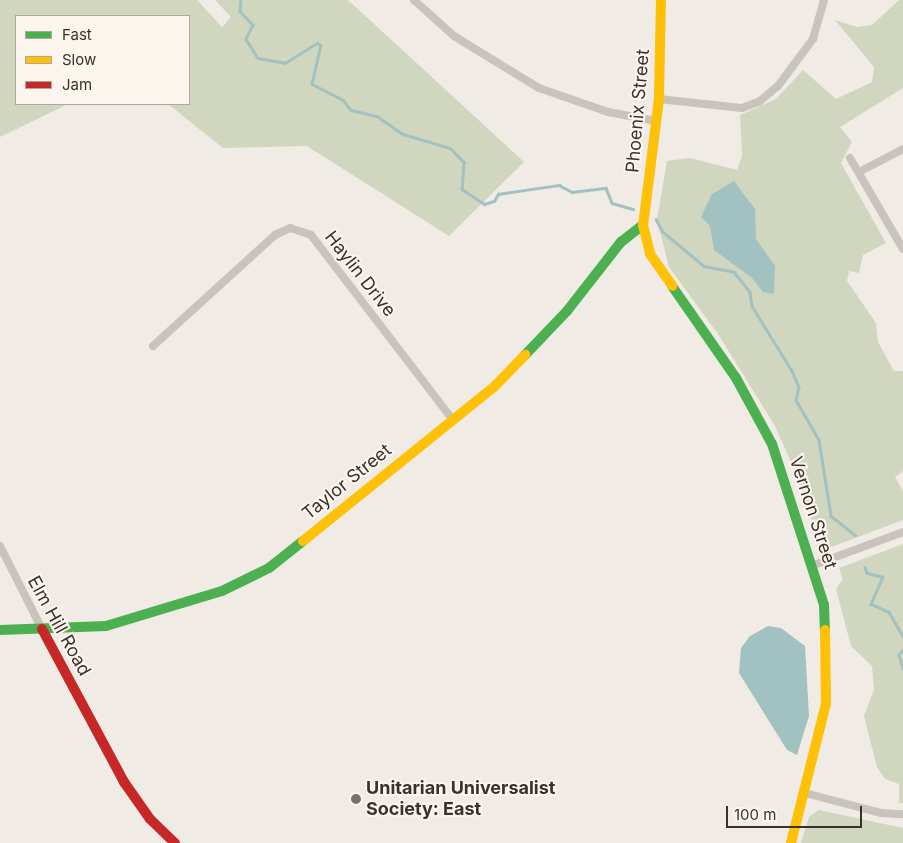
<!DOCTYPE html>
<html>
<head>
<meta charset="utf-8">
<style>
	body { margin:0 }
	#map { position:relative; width:903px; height:843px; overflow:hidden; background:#f0ebe5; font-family:Inter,sans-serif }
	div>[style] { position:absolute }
	.green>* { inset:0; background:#d1d6bf }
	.water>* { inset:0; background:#a1c2c1 }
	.stream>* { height:2.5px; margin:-1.25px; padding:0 1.25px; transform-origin:1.25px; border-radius:1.25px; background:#a1c2c1 }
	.street>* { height:8px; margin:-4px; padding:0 4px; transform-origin:4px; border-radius:4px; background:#c9c3be }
	.fast>* { height:10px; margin:-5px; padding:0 5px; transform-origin:5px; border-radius:5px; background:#4caf50 }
	.slow>* { height:10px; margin:-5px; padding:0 5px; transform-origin:5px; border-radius:5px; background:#ffc107 }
	.jam>* { height:10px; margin:-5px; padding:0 5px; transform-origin:5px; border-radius:5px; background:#c62828 }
	.dots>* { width:14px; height:14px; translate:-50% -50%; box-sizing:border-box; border:2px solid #fbf5ee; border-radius:50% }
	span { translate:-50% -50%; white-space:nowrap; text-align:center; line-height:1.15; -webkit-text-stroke:4px #fbf5ee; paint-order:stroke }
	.street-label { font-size:18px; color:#3b302b }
	.poi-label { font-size:18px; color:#3b302b; font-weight:700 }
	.left { translate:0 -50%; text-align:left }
	.legend { position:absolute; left:15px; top:15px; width:175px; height:90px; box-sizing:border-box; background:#fbf5ee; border:1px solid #aea6a0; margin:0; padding:6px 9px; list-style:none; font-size:15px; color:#3b302b }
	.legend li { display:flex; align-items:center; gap:10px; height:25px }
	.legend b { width:25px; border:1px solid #aea6a0 }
	.scale { position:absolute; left:726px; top:806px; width:136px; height:22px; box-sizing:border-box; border:2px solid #3b302b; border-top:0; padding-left:6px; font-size:15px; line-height:18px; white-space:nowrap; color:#3b302b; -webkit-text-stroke:4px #fbf5ee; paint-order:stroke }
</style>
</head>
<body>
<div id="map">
	<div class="green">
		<i style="clip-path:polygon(0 0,197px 0,222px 27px,231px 17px,215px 0,348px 0,524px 162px,449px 236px,307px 146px,223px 148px,168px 104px,189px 104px,189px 16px,16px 16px,16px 104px,68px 104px,0 137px)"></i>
		<i style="clip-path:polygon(899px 0,903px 0,903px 88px,840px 127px,852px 142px,841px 163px,886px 243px,863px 255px,859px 273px,849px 271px,847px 281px,876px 323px,878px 342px,894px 371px,903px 371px,903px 471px,895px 477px,903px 491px,903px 520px,829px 548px,818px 540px,798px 478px,775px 426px,718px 334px,669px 267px,657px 220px,667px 161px,690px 158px,737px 170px,742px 156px,740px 115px,776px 99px,803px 70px,836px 99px,872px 82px,874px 67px,835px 20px,857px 27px,872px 25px)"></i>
		<i style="clip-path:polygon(903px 544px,903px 803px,899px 803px,899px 784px,885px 779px,877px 767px,864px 716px,874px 690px,872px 666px,851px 646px,836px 589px,843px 579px,839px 568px)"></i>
		<i style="clip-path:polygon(819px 810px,903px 828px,903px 843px,801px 843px,809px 817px)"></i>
	</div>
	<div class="water">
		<i style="clip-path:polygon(734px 181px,755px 209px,756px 239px,775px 266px,774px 294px,763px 292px,752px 278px,714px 250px,710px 226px,701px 217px,712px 194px)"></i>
		<i style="clip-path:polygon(768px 626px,781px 628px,805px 646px,809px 716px,797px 755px,787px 750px,739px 673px,741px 648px,750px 636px)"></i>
	</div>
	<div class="stream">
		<i style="left:241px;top:0;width:11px;rotate:95deg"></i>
		<i style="left:240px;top:11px;width:19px;rotate:47deg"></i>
		<i style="left:253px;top:25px;width:16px;rotate:117deg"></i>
		<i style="left:246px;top:39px;width:22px;rotate:58deg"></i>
		<i style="left:258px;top:58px;width:27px;rotate:10deg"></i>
		<i style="left:285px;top:63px;width:38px;rotate:-32deg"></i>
		<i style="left:317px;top:43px;width:4px;rotate:27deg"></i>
		<i style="left:321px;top:45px;width:40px;rotate:103deg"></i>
		<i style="left:312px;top:84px;width:35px;rotate:27deg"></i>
		<i style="left:343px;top:100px;width:13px;rotate:51deg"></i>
		<i style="left:351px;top:110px;width:27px;rotate:13deg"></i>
		<i style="left:377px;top:116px;width:32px;rotate:35deg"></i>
		<i style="left:403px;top:134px;width:49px;rotate:16.6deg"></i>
		<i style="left:450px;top:148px;width:20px;rotate:45deg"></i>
		<i style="left:464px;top:162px;width:27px;rotate:94deg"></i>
		<i style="left:462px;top:189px;width:27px;rotate:34deg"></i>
		<i style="left:484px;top:204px;width:10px;rotate:-17deg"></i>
		<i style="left:494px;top:201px;width:8px;rotate:-60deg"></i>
		<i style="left:498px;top:194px;width:62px;rotate:-8.4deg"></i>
		<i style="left:559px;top:185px;width:15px;rotate:28deg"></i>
		<i style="left:572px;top:192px;width:34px;rotate:-7deg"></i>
		<i style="left:606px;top:188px;width:16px;rotate:68deg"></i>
		<i style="left:612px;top:203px;width:22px;rotate:16deg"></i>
		<i style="left:656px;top:219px;width:13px;rotate:63deg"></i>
		<i style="left:662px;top:231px;width:55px;rotate:39.8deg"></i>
		<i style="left:704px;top:266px;width:31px;rotate:11deg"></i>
		<i style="left:734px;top:272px;width:26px;rotate:51deg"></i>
		<i style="left:750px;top:292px;width:14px;rotate:82deg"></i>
		<i style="left:752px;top:306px;width:76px;rotate:58.4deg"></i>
		<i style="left:792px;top:371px;width:17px;rotate:66deg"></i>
		<i style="left:799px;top:387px;width:13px;rotate:103deg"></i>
		<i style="left:796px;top:400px;width:46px;rotate:60.1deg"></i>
		<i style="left:819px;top:440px;width:77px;rotate:81deg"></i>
		<i style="left:831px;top:516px;width:31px;rotate:38deg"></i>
		<i style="left:865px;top:567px;width:6px;rotate:72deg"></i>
		<i style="left:867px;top:573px;width:16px;rotate:14deg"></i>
		<i style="left:883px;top:577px;width:30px;rotate:114deg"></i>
		<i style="left:871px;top:604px;width:20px;rotate:24deg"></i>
		<i style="left:889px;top:612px;width:28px;rotate:60deg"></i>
		<i style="left:903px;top:650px;width:6px;rotate:129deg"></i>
		<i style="left:899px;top:655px;width:14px;rotate:73deg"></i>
	</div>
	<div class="street">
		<i style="left:414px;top:0;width:54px;rotate:42deg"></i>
		<i style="left:454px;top:36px;width:100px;rotate:31.5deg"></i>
		<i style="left:539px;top:88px;width:73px;rotate:19.2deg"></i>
		<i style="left:608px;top:112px;width:49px;rotate:10.6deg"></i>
		<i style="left:659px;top:99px;width:83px;rotate:6.2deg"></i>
		<i style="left:742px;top:108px;width:19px;rotate:-21deg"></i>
		<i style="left:760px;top:101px;width:23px;rotate:-40deg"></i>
		<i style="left:778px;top:86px;width:59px;rotate:-53.3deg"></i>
		<i style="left:813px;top:39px;width:41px;rotate:-74.2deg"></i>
		<i style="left:850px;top:158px;width:105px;rotate:59.8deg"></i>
		<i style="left:861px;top:171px;width:47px;rotate:-27.6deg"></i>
		<i style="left:153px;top:346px;width:165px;rotate:-42.3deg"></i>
		<i style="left:275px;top:235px;width:17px;rotate:-25deg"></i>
		<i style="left:290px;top:228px;width:22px;rotate:18deg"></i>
		<i style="left:311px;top:235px;width:233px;rotate:52.5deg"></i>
		<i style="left:0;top:546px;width:93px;rotate:63.2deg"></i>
		<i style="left:814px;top:565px;width:95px;rotate:-20.3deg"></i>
		<i style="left:805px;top:793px;width:79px;rotate:14.7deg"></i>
		<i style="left:881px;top:813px;width:22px;rotate:3deg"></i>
	</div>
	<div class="fast">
		<i style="left:672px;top:286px;width:112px;rotate:55.2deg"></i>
		<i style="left:736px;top:378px;width:75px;rotate:61.4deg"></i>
		<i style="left:772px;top:444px;width:169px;rotate:72.1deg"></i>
		<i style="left:824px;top:605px;width:25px;rotate:88deg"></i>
		<i style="left:525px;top:355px;width:61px;rotate:-46.3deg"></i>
		<i style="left:567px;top:311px;width:88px;rotate:-52deg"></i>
		<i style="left:621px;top:242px;width:28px;rotate:-38deg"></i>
		<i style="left:0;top:630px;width:106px;rotate:-2.2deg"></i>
		<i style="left:106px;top:626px;width:121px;rotate:-16.8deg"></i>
		<i style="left:222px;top:591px;width:52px;rotate:-26.1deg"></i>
		<i style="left:269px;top:568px;width:43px;rotate:-38.5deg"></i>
	</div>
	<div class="slow">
		<i style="left:661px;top:0;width:99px;rotate:91.2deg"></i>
		<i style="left:659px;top:99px;width:127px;rotate:97.2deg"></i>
		<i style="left:643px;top:225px;width:30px;rotate:76deg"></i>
		<i style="left:650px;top:254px;width:39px;rotate:55deg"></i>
		<i style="left:303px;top:541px;width:245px;rotate:-38.9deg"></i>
		<i style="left:494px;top:387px;width:45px;rotate:-45.9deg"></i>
		<i style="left:791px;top:843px;width:143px;rotate:-75.9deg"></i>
		<i style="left:826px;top:704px;width:74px;rotate:-90.8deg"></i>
	</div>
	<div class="jam">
		<i style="left:42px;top:629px;width:174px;rotate:61.8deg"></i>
		<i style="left:124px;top:782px;width:45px;rotate:54.9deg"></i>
		<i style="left:150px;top:819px;width:35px;rotate:44deg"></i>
	</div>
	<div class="dots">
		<i style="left:356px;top:799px;background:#7a716c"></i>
	</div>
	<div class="street-label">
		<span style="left:638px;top:111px;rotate:-85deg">Phoenix Street</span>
		<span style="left:360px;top:274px;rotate:52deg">Haylin Drive</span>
		<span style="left:347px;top:482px;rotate:-39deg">Taylor Street</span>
		<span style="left:813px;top:513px;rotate:72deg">Vernon Street</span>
		<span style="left:59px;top:626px;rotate:61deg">Elm Hill Road</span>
	</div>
	<div class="poi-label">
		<span class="left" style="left:366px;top:799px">Unitarian Universalist<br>Society: East</span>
	</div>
	<ul class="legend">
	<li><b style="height:6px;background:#4caf50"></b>Fast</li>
	<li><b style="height:6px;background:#ffc107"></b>Slow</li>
	<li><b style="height:6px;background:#c62828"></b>Jam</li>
	</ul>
	<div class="scale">100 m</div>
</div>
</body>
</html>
